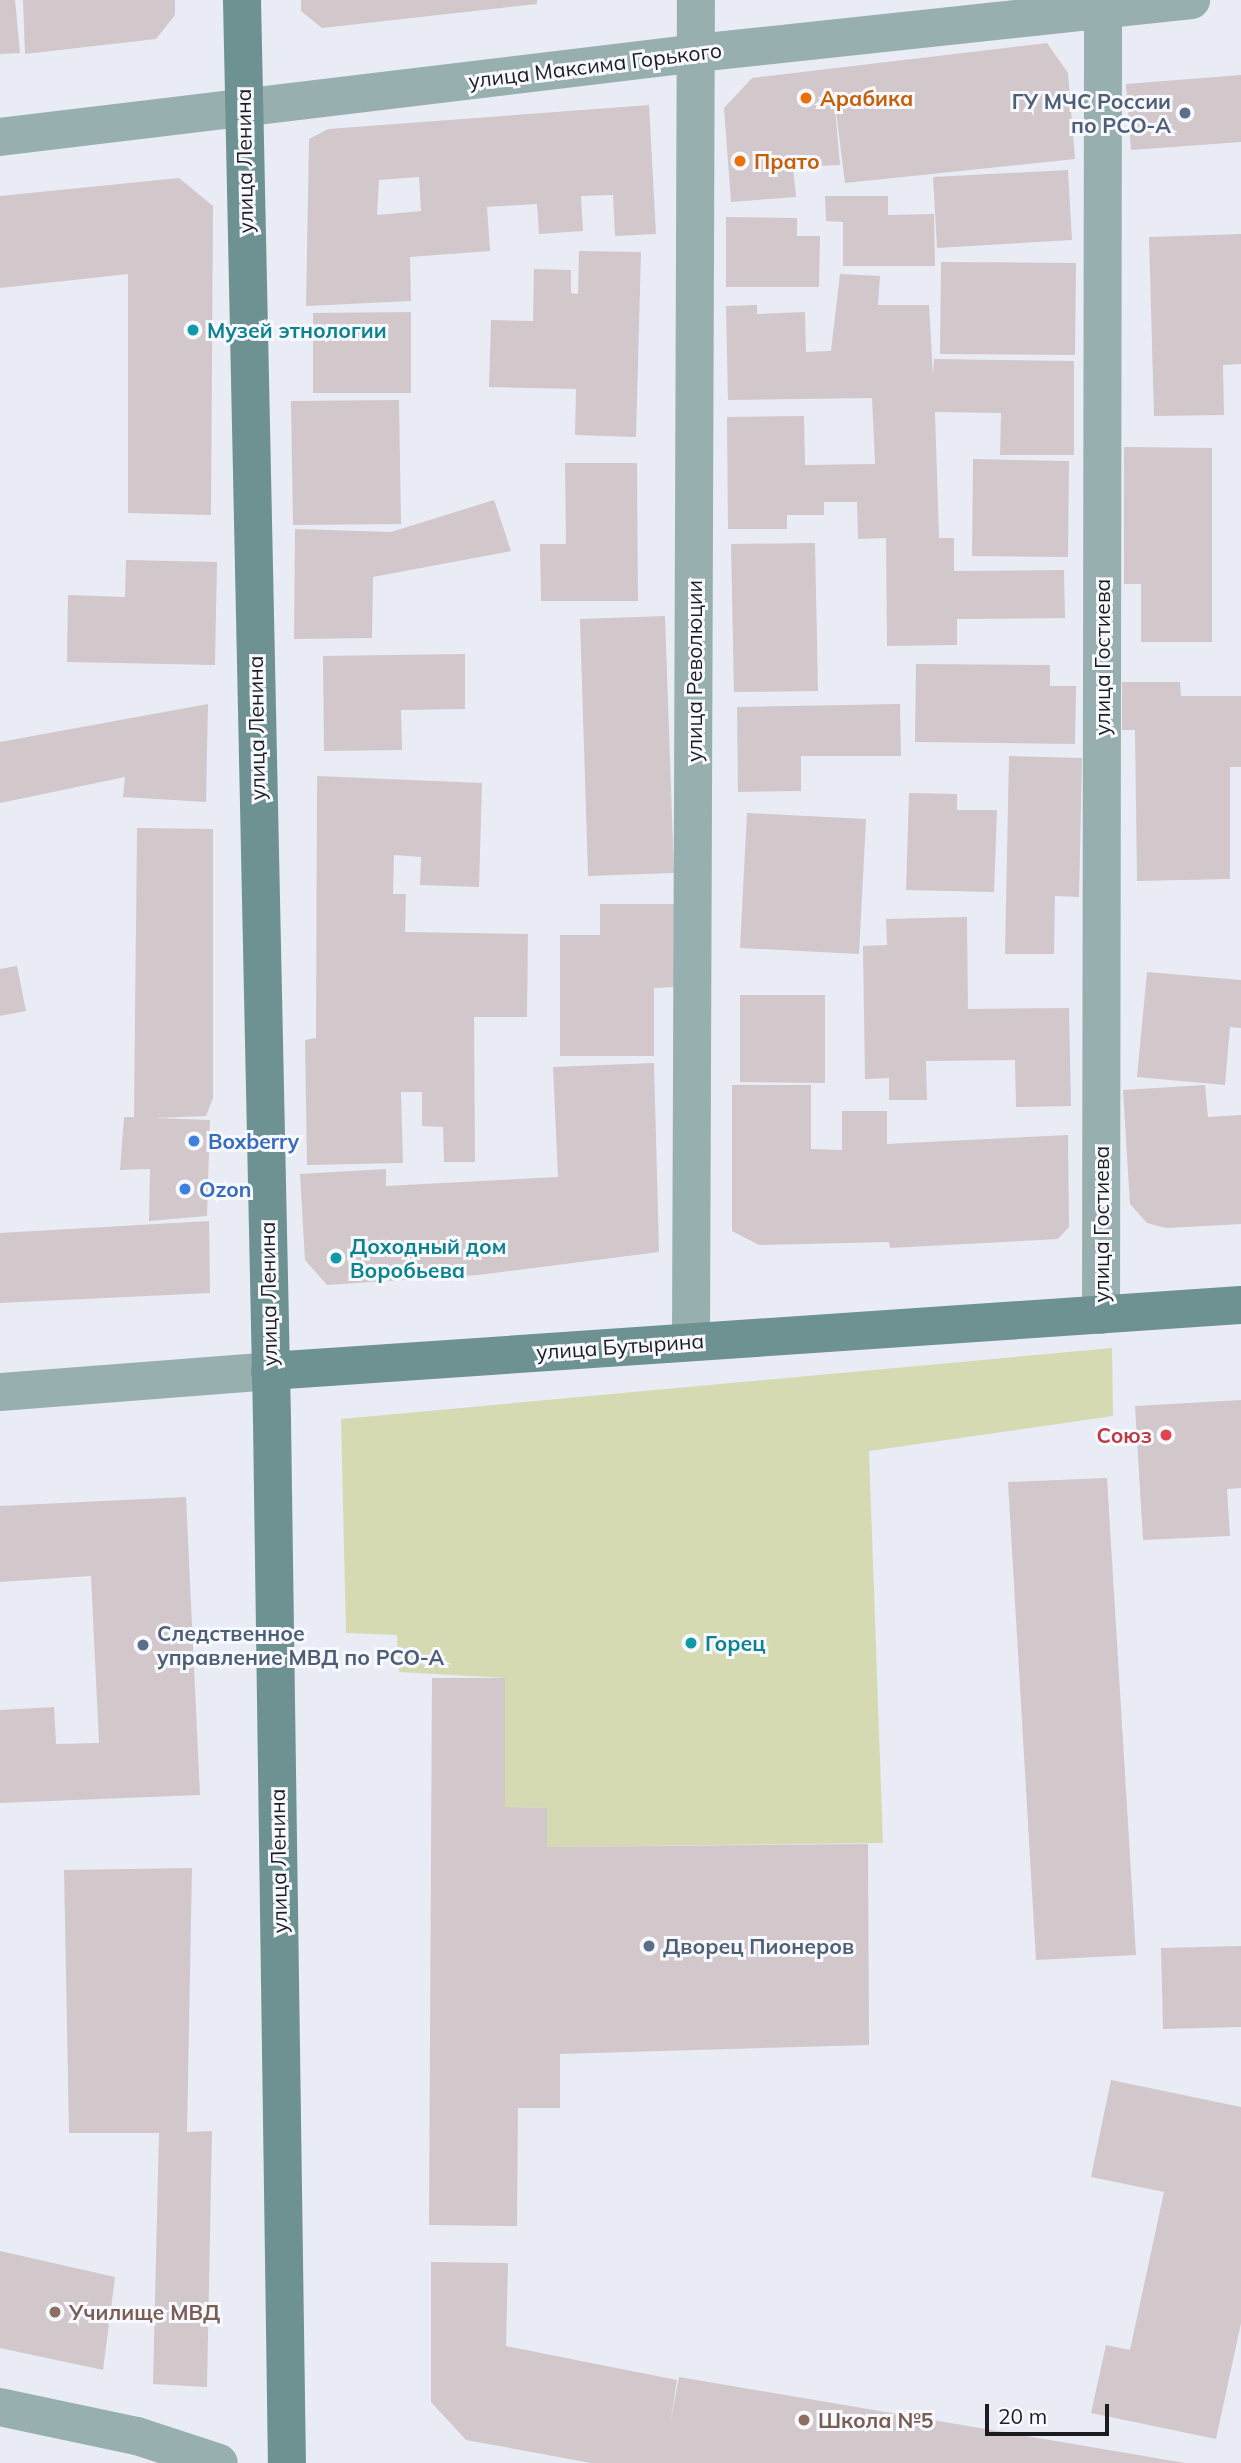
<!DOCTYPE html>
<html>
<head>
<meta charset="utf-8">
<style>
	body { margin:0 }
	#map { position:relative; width:1241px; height:2463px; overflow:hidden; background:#e9ecf5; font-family:Mulish,sans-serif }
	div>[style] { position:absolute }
	.green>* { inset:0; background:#d6dab3 }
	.building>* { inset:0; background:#d2c7ca }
	.minor>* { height:38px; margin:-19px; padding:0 19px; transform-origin:19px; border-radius:19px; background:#97afaf }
	.secondary>* { height:38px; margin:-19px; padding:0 19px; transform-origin:19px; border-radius:19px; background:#6e9191 }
	.dots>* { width:19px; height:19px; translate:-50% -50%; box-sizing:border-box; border:4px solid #f7f9ff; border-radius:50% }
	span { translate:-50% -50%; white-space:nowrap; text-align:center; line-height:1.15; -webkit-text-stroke:6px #f7f9ff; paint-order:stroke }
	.street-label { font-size:21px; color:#1b1c1f }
	.food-label { font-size:21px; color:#c56008; font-weight:700 }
	.left { translate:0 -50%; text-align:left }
	.service-label { font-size:21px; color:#4e5e75; font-weight:700 }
	.right { translate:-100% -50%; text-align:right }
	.culture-label { font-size:21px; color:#0d838f; font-weight:700 }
	.shop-label { font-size:21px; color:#366cbe; font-weight:700 }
	.health-label { font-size:21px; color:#be3a42; font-weight:700 }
	.education-label { font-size:21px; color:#785e54; font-weight:700 }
	.scale { position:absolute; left:985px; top:2404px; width:124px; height:32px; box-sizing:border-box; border:4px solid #1b1c1f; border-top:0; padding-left:9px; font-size:21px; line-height:24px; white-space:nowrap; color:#1b1c1f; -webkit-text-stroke:5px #f7f9ff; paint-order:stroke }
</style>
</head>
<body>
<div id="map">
	<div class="green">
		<i style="clip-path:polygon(1112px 1348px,1113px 1416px,869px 1451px,883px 1843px,547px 1847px,547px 1808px,505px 1807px,505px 1678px,399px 1672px,397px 1635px,346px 1633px,341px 1419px)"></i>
	</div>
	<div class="building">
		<i style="clip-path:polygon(0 0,15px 0,20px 53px,0 54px)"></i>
		<i style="clip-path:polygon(23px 0,175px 0,175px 15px,156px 39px,25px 54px)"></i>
		<i style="clip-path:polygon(301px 0,537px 0,537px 4px,322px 28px,301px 11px)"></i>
		<i style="clip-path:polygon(1047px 43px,1068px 73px,1075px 159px,845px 183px,834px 96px,840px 165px,793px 167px,796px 197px,731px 202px,724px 108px,752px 78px)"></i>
		<i style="clip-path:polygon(1241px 75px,1241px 142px,1131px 150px,1126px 84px)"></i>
		<i style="clip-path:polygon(evenodd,649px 105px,656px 234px,615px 236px,613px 195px,581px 196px,583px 231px,539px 234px,537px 204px,487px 207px,490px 251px,410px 257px,411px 301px,306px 306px,309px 139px,328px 129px,649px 105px,419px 177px,421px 211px,377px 215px,379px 180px,419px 177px)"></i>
		<i style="clip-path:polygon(1068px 170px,1072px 240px,937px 248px,933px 177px)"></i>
		<i style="clip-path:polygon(179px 178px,213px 206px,211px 515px,128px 513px,128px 274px,0 288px,0 196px)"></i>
		<i style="clip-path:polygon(825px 196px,888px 196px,888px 215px,934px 214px,935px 266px,843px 266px,843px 222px,826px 221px)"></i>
		<i style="clip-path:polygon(726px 217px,797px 218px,797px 236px,820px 236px,819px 287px,726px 287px)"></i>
		<i style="clip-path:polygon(1241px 234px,1241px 364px,1223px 365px,1224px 415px,1154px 416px,1149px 237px)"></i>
		<i style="clip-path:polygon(579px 251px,641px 252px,636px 437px,575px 435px,576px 389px,489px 387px,491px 320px,533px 321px,534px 269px,571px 270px,571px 293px,578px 294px)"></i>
		<i style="clip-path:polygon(941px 262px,1076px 263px,1075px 355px,940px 354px)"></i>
		<i style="clip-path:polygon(840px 274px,880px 276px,878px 305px,929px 305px,933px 376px,934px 359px,1074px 361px,1074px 455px,1000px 455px,1001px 413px,935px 412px,939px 538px,954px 538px,954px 571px,1064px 570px,1065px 618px,957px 619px,957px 645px,887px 646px,886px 538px,858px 539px,857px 502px,824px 502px,824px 515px,787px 515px,787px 529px,728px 529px,727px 417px,804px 416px,805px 465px,875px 464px,872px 398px,728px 400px,726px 306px,757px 305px,757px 314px,805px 312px,806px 352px,831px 351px)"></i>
		<i style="clip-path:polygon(411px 312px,411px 393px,313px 393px,313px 313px)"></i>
		<i style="clip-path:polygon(399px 400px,401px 524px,293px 525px,291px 401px)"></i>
		<i style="clip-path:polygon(1124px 447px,1212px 448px,1212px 642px,1141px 642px,1141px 584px,1124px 584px)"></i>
		<i style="clip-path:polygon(973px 459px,1069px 461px,1068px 557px,972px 556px)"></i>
		<i style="clip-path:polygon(565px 463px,637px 463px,638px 601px,541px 601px,540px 544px,566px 544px)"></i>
		<i style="clip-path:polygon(494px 500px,511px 551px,373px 577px,372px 638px,294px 639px,295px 529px,391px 532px)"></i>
		<i style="clip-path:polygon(815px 543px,818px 691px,734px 692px,731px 544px)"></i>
		<i style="clip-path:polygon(126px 560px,217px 562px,215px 665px,67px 662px,68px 595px,125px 597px)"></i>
		<i style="clip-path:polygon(665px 616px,674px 873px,588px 876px,580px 619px)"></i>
		<i style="clip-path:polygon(465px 654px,465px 709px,401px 710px,402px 750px,324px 751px,323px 656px)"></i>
		<i style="clip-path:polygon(916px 664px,1050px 665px,1050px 686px,1076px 686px,1075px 744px,915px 742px)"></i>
		<i style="clip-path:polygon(1122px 682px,1180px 682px,1181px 696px,1241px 696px,1241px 767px,1230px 767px,1230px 879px,1137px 881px,1135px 730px,1122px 730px)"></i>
		<i style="clip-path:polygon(208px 704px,206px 802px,123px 797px,125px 777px,0 803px,0 742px)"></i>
		<i style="clip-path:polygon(900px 704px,901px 756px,801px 756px,801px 791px,738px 792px,737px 707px)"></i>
		<i style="clip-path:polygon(1009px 756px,1082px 758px,1079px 897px,1055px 896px,1054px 954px,1005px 954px)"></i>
		<i style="clip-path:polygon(317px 776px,482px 783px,479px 887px,420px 885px,421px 857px,394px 855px,393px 894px,406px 894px,405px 932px,528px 934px,527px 1017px,474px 1017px,475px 1162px,444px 1162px,443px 1127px,422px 1126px,422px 1092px,401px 1092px,403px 1163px,307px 1165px,305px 1040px,316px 1038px)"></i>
		<i style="clip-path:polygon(909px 793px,957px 794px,957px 810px,997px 810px,994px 892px,906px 890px)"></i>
		<i style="clip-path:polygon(747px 813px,866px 819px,859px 954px,740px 948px)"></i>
		<i style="clip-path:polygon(137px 828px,213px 829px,213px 1098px,206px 1116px,155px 1118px,210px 1120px,207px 1216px,149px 1221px,150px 1169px,120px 1170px,124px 1117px,134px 1117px)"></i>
		<i style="clip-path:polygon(600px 904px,677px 904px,676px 987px,654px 988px,654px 1056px,560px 1056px,560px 935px,600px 935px)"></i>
		<i style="clip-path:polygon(967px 917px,968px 1009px,1069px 1008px,1071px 1106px,1016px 1107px,1015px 1060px,926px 1061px,927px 1100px,889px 1100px,889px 1078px,865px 1079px,863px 946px,887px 945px,886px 919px)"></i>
		<i style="clip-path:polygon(17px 966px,26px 1011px,0 1016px,0 969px)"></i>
		<i style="clip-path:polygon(1147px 972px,1241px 980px,1241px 1028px,1230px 1027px,1225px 1085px,1137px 1077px)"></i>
		<i style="clip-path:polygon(740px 995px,825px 995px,825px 1083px,740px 1082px)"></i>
		<i style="clip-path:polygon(654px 1063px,659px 1252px,478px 1275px,327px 1285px,305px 1260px,300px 1174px,386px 1169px,386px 1186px,558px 1177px,553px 1067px)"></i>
		<i style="clip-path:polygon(732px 1085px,811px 1085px,811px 1149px,842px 1150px,842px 1111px,887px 1111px,887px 1144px,1068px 1135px,1069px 1227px,1058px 1239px,890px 1248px,889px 1242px,759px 1245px,732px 1231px)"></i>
		<i style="clip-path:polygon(1205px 1085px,1208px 1117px,1241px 1115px,1241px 1224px,1166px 1228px,1147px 1223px,1130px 1204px,1123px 1090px)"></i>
		<i style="clip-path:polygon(209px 1221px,210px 1293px,0 1303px,0 1233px)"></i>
		<i style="clip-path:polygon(1241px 1400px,1241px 1488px,1227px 1489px,1230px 1536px,1143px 1540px,1135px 1406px)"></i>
		<i style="clip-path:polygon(1107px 1478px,1136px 1955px,1036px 1960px,1008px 1482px)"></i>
		<i style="clip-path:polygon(186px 1497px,200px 1795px,0 1803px,0 1710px,54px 1707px,56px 1744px,99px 1743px,91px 1576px,0 1582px,0 1506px)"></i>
		<i style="clip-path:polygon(432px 1678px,505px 1678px,505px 1807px,547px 1808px,547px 1847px,868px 1844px,869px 2045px,560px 2054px,560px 2108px,518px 2108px,517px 2226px,429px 2225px)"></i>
		<i style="clip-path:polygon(192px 1868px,187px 2132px,212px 2131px,207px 2387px,153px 2384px,159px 2133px,69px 2133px,64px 1870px)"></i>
		<i style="clip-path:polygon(1241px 1946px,1241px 2027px,1163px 2029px,1161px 1948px)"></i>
		<i style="clip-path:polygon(1111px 2080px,1241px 2107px,1241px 2323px,1216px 2439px,1091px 2413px,1106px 2345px,1130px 2350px,1164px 2192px,1091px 2177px)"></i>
		<i style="clip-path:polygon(0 2251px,115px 2277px,103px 2370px,0 2348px)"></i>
		<i style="clip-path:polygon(431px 2262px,508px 2263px,506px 2346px,677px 2380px,670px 2425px,679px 2377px,1185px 2463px,591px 2463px,466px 2440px,431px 2402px)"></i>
	</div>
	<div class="minor">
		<i style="left:0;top:137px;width:702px;rotate:-6.87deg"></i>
		<i style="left:697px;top:53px;width:497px;rotate:-6.1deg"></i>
		<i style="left:1101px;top:1315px;width:1315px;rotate:-89.91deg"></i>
		<i style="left:691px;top:1342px;width:1342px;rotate:-89.79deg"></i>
		<i style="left:0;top:1392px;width:271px;rotate:-4.4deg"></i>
		<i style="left:0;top:2407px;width:140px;rotate:12deg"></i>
		<i style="left:137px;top:2436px;width:86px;rotate:18.2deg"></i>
	</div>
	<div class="secondary">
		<i style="left:242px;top:0;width:1421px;rotate:88.79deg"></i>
		<i style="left:272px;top:1421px;width:1042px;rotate:89.18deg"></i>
		<i style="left:270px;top:1371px;width:973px;rotate:-3.89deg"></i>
	</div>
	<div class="dots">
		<i style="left:806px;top:98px;background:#e8710a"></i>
		<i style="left:1185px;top:113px;background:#5c6f8a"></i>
		<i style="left:740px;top:161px;background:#e8710a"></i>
		<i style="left:193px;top:330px;background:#0f9aa8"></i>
		<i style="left:194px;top:1141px;background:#3f7fe0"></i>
		<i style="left:185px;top:1189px;background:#3f7fe0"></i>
		<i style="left:336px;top:1258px;background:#0f9aa8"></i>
		<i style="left:1166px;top:1435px;background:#e0444e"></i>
		<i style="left:691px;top:1643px;background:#0f9aa8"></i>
		<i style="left:143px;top:1645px;background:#5c6f8a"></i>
		<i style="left:649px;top:1946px;background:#5c6f8a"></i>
		<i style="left:55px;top:2312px;background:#8d6e63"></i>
		<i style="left:804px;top:2420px;background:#8d6e63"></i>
	</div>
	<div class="street-label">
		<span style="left:595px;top:65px;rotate:-7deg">улица Максима Горького</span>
		<span style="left:244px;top:161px;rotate:-91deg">улица Ленина</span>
		<span style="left:1102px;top:657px;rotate:-90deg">улица Гостиева</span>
		<span style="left:694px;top:671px;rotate:-90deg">улица Революции</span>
		<span style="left:256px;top:728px;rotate:-91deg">улица Ленина</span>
		<span style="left:1101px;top:1224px;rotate:-90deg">улица Гостиева</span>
		<span style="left:268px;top:1294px;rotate:-91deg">улица Ленина</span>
		<span style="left:620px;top:1346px;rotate:-4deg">улица Бутырина</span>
		<span style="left:278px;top:1861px;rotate:-91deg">улица Ленина</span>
	</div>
	<div class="food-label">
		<span class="left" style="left:820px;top:98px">Арабика</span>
		<span class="left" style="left:754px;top:161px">Прато</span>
	</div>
	<div class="service-label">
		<span class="right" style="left:1171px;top:113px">ГУ МЧС России<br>по РСО-А</span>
		<span class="left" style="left:157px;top:1645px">Следственное<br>управление МВД по РСО-А</span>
		<span class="left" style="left:663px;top:1946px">Дворец Пионеров</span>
	</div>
	<div class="culture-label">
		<span class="left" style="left:207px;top:330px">Музей этнологии</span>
		<span class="left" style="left:350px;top:1258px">Доходный дом<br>Воробьева</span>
		<span class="left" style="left:705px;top:1643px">Горец</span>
	</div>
	<div class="shop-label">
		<span class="left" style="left:208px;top:1141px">Boxberry</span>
		<span class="left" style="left:199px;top:1189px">Ozon</span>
	</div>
	<div class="health-label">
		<span class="right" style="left:1152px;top:1435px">Союз</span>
	</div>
	<div class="education-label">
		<span class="left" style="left:69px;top:2312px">Училище МВД</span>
		<span class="left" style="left:818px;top:2420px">Школа №5</span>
	</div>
	<div class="scale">20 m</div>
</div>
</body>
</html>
